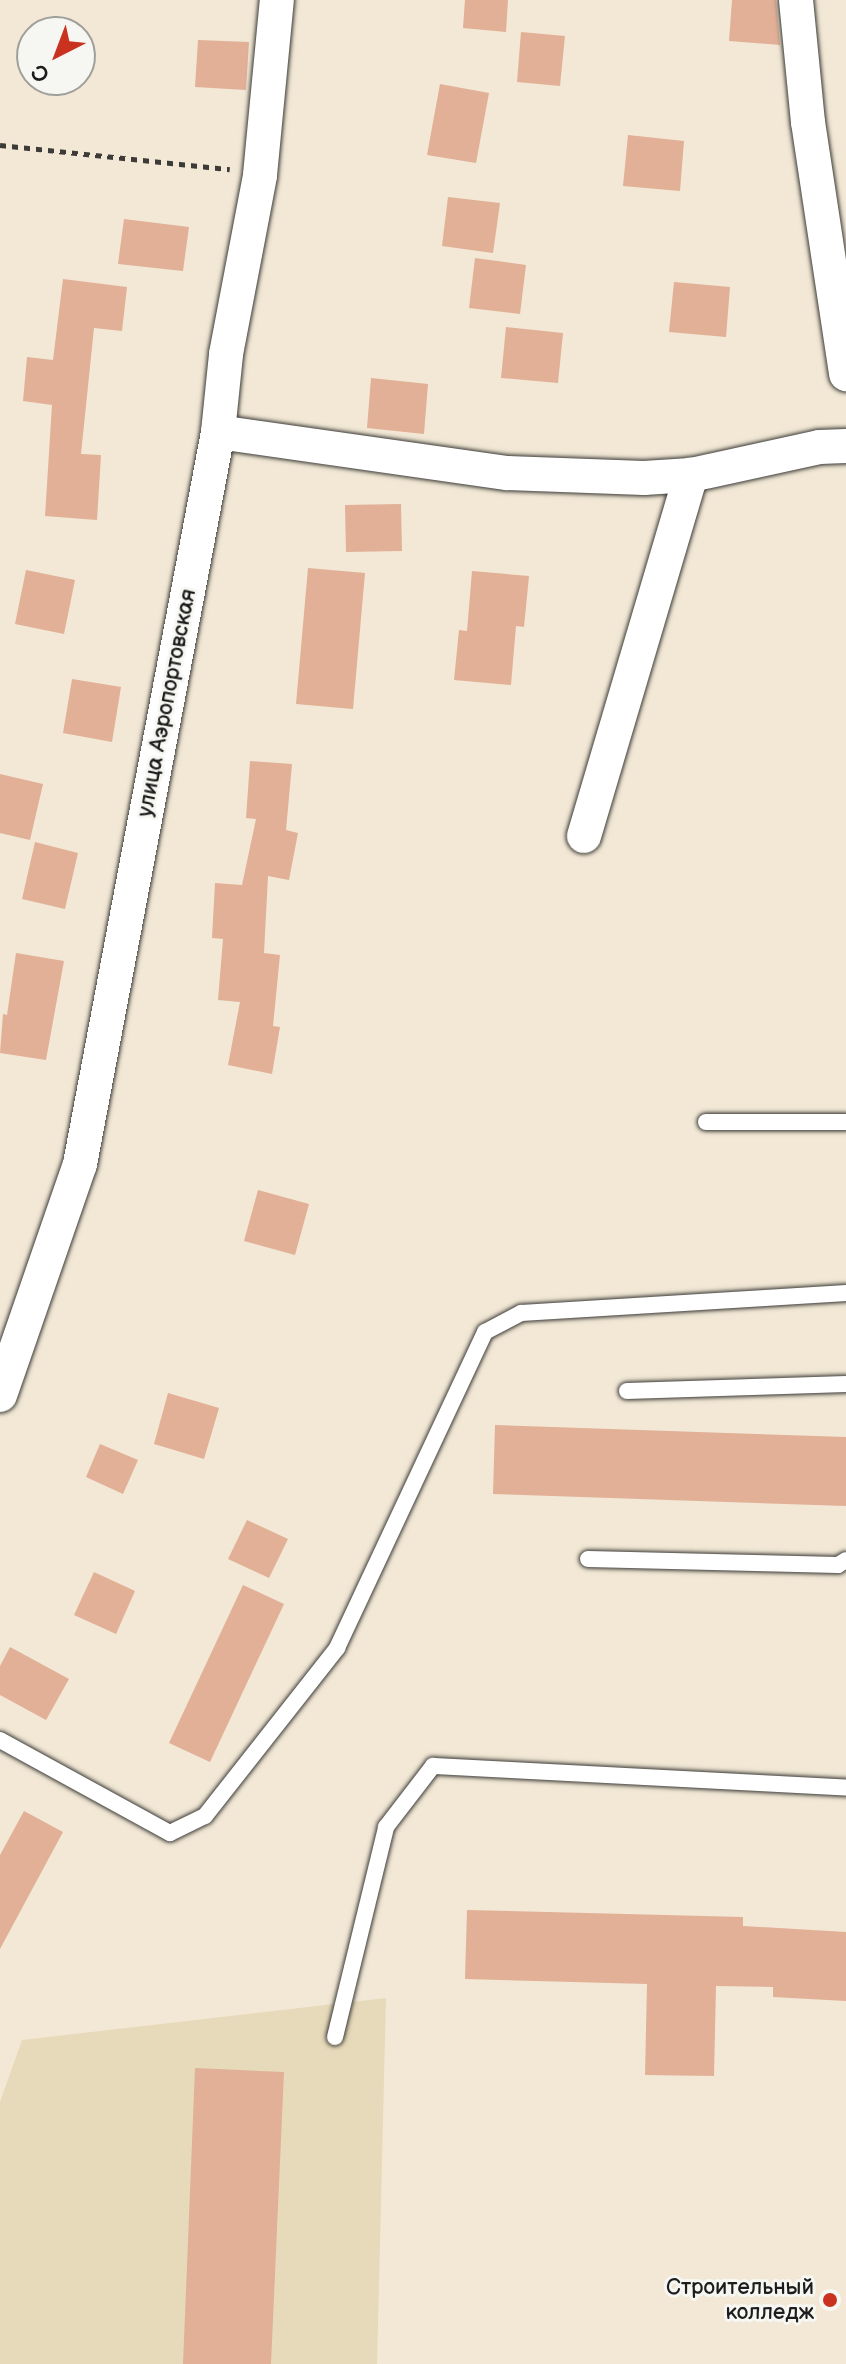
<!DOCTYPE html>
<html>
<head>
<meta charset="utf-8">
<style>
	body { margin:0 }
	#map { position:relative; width:846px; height:2364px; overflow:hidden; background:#f2e8d5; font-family:"Balsamiq Sans",sans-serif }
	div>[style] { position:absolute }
	.built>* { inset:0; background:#e7daba }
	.building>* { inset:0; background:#e1b097 }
	.path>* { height:5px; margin-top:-2.5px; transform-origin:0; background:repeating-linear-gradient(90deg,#3c3b38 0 6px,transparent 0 12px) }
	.roads { filter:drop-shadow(0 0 2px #3c3b38) drop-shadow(0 0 2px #3c3b38) }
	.service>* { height:16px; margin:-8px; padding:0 8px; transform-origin:8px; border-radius:8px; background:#fff }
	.minor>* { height:34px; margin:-17px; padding:0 17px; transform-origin:17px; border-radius:17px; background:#fff }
	.dots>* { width:22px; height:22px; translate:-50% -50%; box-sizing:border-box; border:4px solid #f6f6f2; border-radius:50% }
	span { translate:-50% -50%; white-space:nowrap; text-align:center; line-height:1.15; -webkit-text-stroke:6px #f6f6f2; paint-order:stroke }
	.street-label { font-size:22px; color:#1c1c1c }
	.poi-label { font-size:22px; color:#1c1c1c }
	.right { translate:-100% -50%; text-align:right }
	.north { position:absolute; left:16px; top:16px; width:80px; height:80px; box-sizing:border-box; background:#f6f6f2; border:2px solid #9f9f9c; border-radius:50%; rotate:222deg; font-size:22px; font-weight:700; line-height:32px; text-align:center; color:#1c1c1c }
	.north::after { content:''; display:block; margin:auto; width:28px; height:36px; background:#c8321e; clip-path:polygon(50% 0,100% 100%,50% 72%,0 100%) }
</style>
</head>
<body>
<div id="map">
	<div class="built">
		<i style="clip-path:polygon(386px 1998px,377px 2364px,0 2364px,0 2102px,22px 2040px)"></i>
	</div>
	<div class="building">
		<i style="clip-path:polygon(465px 0,508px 0,506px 32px,463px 28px)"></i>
		<i style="clip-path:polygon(732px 0,776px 0,780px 45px,729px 41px)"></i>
		<i style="clip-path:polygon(30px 28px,83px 31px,80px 78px,80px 32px,32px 32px,32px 75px,27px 75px)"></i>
		<i style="clip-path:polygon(521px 32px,565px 36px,560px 86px,517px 82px)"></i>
		<i style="clip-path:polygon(198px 40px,249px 42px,246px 90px,195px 87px)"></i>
		<i style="clip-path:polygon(440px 84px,489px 93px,476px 163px,427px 155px)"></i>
		<i style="clip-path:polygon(628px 135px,684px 141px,680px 191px,623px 186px)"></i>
		<i style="clip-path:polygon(448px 197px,500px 203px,493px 253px,442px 246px)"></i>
		<i style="clip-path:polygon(124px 219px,189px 227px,183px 271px,118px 264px)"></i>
		<i style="clip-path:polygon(475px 258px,526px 265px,520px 314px,469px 308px)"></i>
		<i style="clip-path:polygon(63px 279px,127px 287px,122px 331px,94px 328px,81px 454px,101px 455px,97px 520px,45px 516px,52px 405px,23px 401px,27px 357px,53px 360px)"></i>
		<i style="clip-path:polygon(674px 282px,730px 287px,726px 337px,669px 332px)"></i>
		<i style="clip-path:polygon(506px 327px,563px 333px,558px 383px,501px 378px)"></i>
		<i style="clip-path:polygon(371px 378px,428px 384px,424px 434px,367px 428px)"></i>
		<i style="clip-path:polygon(401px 504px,402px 551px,346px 552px,345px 505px)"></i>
		<i style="clip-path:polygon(308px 568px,365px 573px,353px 709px,296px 704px)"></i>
		<i style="clip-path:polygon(26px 570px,75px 580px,64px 634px,15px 624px)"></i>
		<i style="clip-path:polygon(472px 571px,529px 576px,524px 627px,516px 626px,511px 685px,454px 680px,459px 630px,467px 631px)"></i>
		<i style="clip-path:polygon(72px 679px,121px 687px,112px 742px,63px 733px)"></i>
		<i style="clip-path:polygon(250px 761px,292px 764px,286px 830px,298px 833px,289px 880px,268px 876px,264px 953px,280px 955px,273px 1026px,280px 1027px,272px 1074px,228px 1065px,240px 1002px,218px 1000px,223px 939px,212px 938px,215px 883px,242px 885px,256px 819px,246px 818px)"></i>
		<i style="clip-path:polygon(0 774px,43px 784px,30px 840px,0 833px)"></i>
		<i style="clip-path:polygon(35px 842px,78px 853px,65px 909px,22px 899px)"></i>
		<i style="clip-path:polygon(16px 953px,64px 961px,46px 1060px,0 1053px,3px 1014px,7px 1015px)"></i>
		<i style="clip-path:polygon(258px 1190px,309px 1204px,295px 1255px,244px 1241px)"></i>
		<i style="clip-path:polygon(168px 1393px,219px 1408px,204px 1459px,154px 1444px)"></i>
		<i style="clip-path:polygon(495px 1425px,846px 1437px,846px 1506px,493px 1494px)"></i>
		<i style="clip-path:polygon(100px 1444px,138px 1460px,123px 1494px,86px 1477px)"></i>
		<i style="clip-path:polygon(247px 1520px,288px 1539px,269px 1578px,228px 1559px)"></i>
		<i style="clip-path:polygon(94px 1572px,135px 1591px,116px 1634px,74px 1615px)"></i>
		<i style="clip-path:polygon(243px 1585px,284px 1604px,210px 1762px,169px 1743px)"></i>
		<i style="clip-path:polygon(10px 1647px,69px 1679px,46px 1720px,0 1695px,0 1666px)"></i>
		<i style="clip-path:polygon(24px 1811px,63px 1832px,0 1949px,0 1855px)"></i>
		<i style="clip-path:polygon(467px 1910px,743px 1917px,743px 1926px,846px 1932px,846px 2001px,773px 1997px,773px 1987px,716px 1986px,714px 2076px,645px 2075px,647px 1984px,465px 1979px)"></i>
		<i style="clip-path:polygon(195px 2068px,284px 2072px,271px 2364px,183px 2364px)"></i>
	</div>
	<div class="path">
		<i style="left:0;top:145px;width:231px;rotate:6deg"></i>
	</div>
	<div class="roads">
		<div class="service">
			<i style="left:706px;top:1122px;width:140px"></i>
			<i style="left:627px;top:1391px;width:219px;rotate:-1.8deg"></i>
			<i style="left:588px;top:1559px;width:250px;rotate:1.4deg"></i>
			<i style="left:838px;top:1565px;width:9px;rotate:-32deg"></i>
			<i style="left:0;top:1740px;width:194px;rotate:28.7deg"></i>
			<i style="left:170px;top:1833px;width:39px;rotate:-26deg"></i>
			<i style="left:205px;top:1816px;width:214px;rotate:-51.8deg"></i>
			<i style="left:337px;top:1648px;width:349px;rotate:-64.9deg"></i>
			<i style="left:485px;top:1332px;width:41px;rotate:-27.8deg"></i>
			<i style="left:521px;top:1313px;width:326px;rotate:-3.5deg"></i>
			<i style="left:335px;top:2037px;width:216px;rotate:-76.3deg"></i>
			<i style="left:386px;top:1827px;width:77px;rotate:-52.4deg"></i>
			<i style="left:433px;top:1766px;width:414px;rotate:3deg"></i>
		</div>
		<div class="minor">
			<i style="left:796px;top:0;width:123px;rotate:84.4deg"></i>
			<i style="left:808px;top:122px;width:255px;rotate:81.4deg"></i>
			<i style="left:218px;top:432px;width:292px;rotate:8.1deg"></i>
			<i style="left:507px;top:473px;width:137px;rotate:2.1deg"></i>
			<i style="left:644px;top:478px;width:47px;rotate:-3.7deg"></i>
			<i style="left:691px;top:475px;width:131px;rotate:-12.3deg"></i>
			<i style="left:819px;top:447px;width:27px;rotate:-2deg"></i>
			<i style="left:584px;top:836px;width:377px;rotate:-73.5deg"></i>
			<i style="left:0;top:1395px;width:244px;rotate:-70.9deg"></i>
			<i style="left:80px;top:1164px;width:745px;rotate:-79.32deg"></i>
			<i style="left:218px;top:432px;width:78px;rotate:-84.1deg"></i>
			<i style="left:226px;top:354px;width:182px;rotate:-79.2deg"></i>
			<i style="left:260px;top:175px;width:176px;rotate:-84.5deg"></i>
		</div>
	</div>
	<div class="dots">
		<i style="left:830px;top:2300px;background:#c8321e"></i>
	</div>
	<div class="street-label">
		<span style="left:167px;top:703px;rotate:-79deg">улица Аэропортовская</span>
	</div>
	<div class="poi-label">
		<span class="right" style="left:814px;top:2300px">Строительный<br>колледж</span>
	</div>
	<div class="north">С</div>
</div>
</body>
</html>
